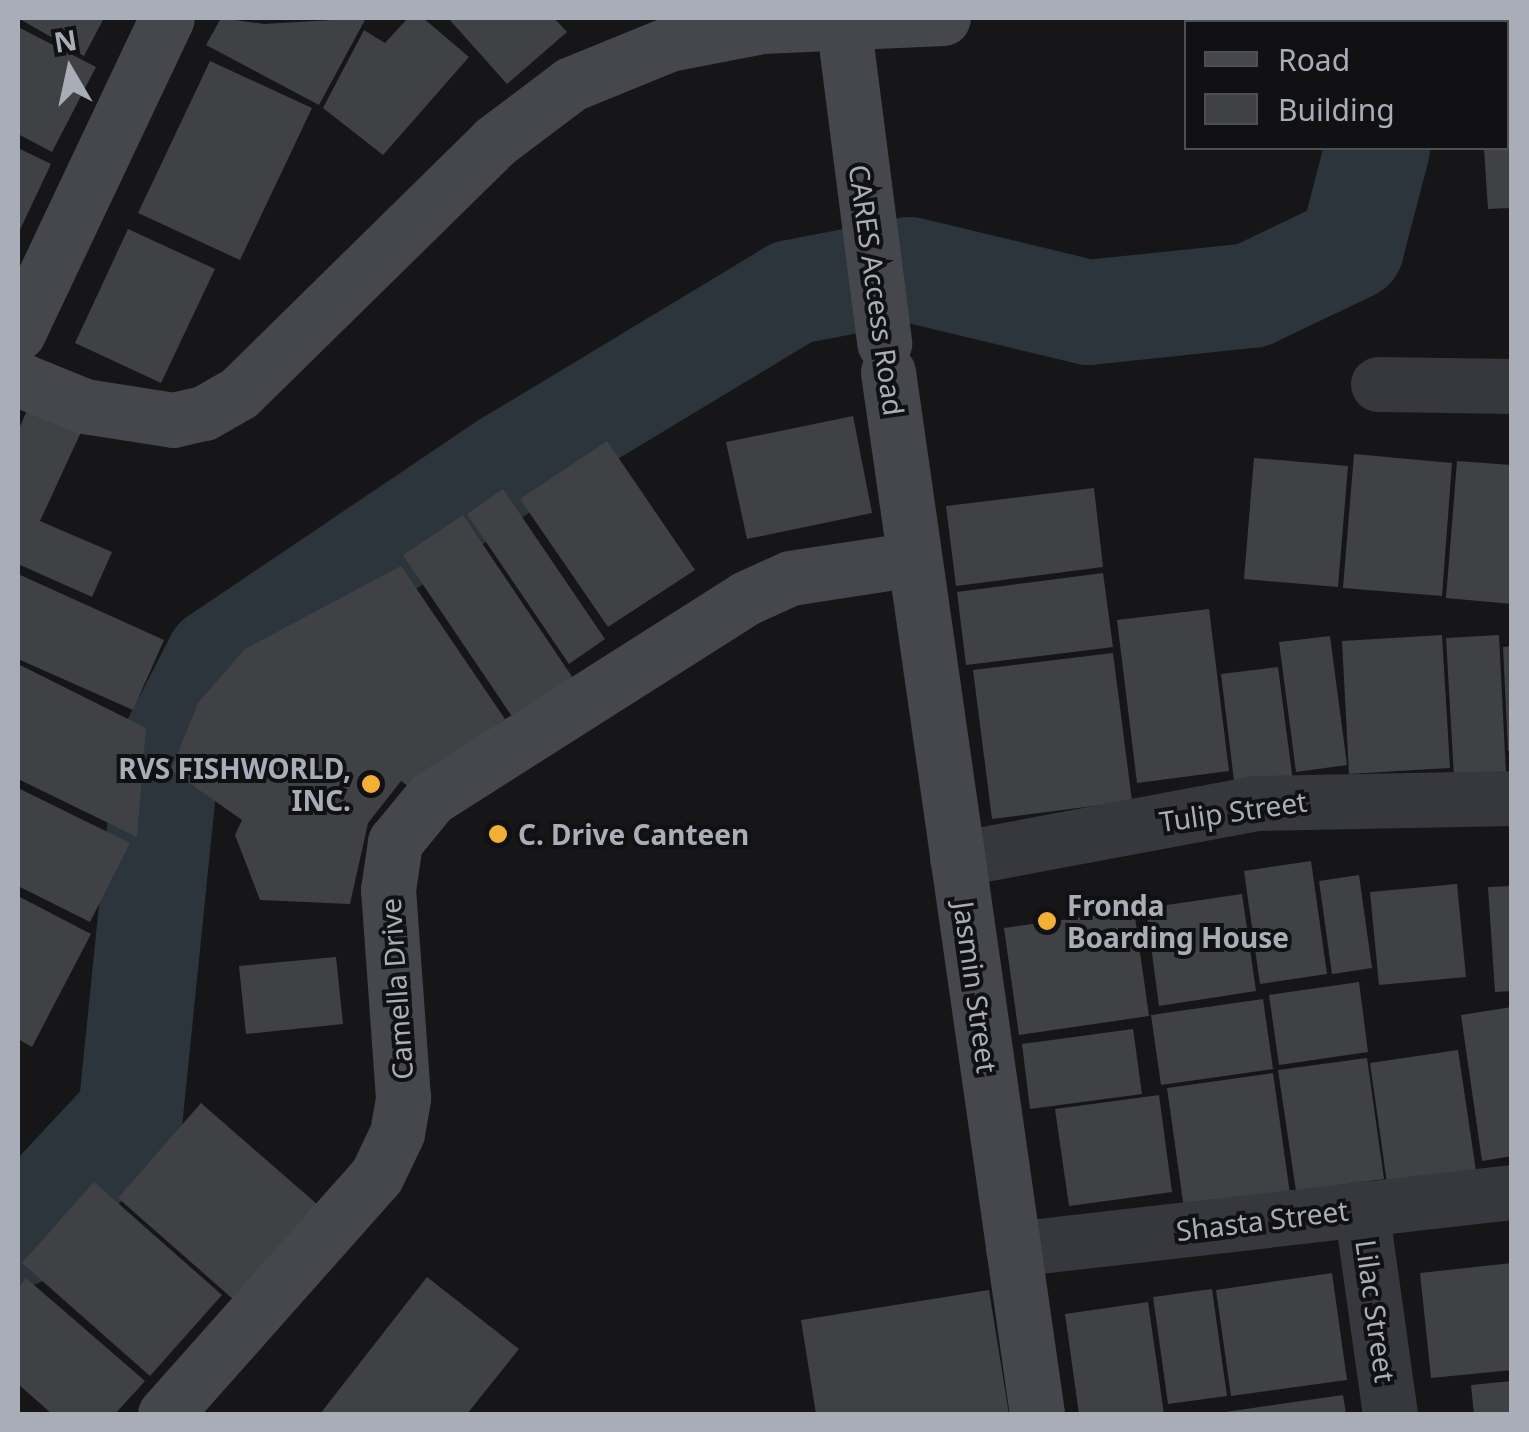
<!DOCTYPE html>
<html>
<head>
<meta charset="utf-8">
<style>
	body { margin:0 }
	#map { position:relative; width:1529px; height:1432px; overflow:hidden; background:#161618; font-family:"Noto Sans",sans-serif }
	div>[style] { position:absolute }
	.river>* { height:105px; margin:-52.5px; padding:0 52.5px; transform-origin:52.5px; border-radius:52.5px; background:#2c353c }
	.building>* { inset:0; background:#404145 }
	.street>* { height:55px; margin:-27.5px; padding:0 27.5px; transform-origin:27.5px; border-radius:27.5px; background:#37383d }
	.secondary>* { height:55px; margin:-27.5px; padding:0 27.5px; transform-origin:27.5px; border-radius:27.5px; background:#45474d }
	.dots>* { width:28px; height:28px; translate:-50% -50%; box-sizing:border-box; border:5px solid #111113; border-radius:50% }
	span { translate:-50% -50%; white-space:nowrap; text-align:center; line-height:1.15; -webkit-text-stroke:8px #111113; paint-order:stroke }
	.street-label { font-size:28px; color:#a8adb8 }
	.poi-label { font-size:28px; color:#a8adb8; font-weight:700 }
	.right { translate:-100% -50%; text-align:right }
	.left { translate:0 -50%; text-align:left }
	.frame { position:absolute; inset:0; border:20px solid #a8adb8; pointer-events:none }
	.legend { position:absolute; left:1184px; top:20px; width:325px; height:130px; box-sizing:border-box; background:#111113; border:2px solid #4d4f55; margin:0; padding:12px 18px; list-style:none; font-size:30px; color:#a8adb8 }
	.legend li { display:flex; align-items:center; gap:20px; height:50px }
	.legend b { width:50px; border:2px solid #4d4f55 }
	.north { position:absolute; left:20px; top:20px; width:100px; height:100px; -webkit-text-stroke:8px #111113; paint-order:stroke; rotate:351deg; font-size:28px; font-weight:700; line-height:40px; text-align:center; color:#a8adb8 }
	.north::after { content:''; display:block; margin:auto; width:35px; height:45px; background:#a8adb8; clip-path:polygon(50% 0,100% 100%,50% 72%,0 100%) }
</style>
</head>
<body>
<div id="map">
	<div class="river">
		<i style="left:1409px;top:22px;width:4px;rotate:-76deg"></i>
		<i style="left:18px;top:1234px;width:164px;rotate:-47deg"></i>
		<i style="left:130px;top:1114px;width:358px;rotate:-84.2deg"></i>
		<i style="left:166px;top:758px;width:111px;rotate:-62.7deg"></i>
		<i style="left:217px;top:659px;width:351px;rotate:-34deg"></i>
		<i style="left:508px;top:463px;width:331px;rotate:-31.1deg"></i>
		<i style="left:791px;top:292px;width:120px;rotate:-11deg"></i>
		<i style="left:909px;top:269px;width:184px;rotate:13.5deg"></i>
		<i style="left:1088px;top:312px;width:164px;rotate:-6deg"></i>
		<i style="left:1251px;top:295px;width:111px;rotate:-25.6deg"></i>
		<i style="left:1351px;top:247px;width:102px;rotate:-75.3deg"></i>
	</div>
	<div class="building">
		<i style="clip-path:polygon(18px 18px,104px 18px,84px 56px)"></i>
		<i style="clip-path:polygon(221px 18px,264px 24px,366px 18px,319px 105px,206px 45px)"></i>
		<i style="clip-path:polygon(408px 18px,423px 18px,469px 57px,383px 155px,323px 108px,364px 30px,385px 43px)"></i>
		<i style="clip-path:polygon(448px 18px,554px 18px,567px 32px,507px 84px)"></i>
		<i style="clip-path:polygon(18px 27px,96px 67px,52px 152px,18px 134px)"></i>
		<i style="clip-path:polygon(210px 61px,312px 108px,240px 260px,138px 213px)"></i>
		<i style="clip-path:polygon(1512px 74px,1512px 208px,1488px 209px,1484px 148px,1506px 148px)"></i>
		<i style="clip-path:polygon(18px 148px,51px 164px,18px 234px)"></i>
		<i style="clip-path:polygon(128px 229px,215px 269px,161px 383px,75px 343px)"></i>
		<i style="clip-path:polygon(29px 406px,82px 430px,40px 521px,112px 552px,92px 597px,18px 564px,18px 431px)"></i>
		<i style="clip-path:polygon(853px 416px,872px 513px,747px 539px,726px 442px)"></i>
		<i style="clip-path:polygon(607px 441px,695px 570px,608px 627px,520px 499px)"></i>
		<i style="clip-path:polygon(1354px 454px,1452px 463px,1442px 596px,1343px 588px)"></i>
		<i style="clip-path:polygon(1254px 458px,1348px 466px,1338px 587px,1244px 579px)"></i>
		<i style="clip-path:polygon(1457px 461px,1512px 465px,1512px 604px,1446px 598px)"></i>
		<i style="clip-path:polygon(1094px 488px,1103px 567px,956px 586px,946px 506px)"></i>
		<i style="clip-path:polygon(503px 489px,605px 639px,569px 664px,467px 514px)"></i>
		<i style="clip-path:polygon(463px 515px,575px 681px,515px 721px,403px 555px)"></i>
		<i style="clip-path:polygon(401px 566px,505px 719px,408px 786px,401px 781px,368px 823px,350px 904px,260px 900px,235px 835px,242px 820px,171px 770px,198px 703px,245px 649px)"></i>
		<i style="clip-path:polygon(1103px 573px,1113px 647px,966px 665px,957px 592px)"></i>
		<i style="clip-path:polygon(18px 574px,164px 640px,133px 710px,18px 659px)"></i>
		<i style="clip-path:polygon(1209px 609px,1229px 771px,1137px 783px,1117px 620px)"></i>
		<i style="clip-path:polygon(1442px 635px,1450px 768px,1349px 774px,1342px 641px)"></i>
		<i style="clip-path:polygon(1499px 635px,1506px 774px,1454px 777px,1446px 638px)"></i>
		<i style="clip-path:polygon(1330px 636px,1347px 765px,1296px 772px,1279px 642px)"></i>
		<i style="clip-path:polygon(1512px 646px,1512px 751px,1508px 751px,1503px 647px)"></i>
		<i style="clip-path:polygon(1113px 653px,1132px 801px,992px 819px,973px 670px)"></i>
		<i style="clip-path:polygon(18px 664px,146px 728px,137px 837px,18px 779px)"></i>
		<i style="clip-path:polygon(1278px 667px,1293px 782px,1235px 789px,1221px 674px)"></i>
		<i style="clip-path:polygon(18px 788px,130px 843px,90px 922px,18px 886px)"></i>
		<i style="clip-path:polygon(1311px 861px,1327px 974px,1260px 984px,1244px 871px)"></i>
		<i style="clip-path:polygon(1359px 875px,1372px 968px,1332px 974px,1319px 881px)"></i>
		<i style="clip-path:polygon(1457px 884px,1466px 977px,1379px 985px,1370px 892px)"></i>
		<i style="clip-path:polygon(1512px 886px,1512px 991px,1495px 992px,1488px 887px)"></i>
		<i style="clip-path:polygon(1242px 894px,1256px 991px,1159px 1006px,1146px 908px)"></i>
		<i style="clip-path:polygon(18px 896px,91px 934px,32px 1047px,18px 1039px)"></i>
		<i style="clip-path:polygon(1134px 910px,1149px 1016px,1019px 1035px,1004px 928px)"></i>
		<i style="clip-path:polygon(336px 957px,343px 1024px,246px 1034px,239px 966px)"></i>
		<i style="clip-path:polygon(1359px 982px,1368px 1052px,1279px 1065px,1269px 995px)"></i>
		<i style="clip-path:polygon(1263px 999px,1273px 1069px,1161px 1085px,1151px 1015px)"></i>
		<i style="clip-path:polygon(1512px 1007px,1512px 1156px,1482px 1161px,1461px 1015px)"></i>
		<i style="clip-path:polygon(1133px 1029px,1142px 1094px,1030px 1109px,1022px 1044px)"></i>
		<i style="clip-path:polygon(1458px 1050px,1476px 1171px,1387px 1183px,1370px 1063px)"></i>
		<i style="clip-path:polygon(1367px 1058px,1384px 1179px,1296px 1191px,1278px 1070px)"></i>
		<i style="clip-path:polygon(1273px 1073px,1290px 1194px,1184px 1209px,1167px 1088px)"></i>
		<i style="clip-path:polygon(1159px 1095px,1172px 1192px,1069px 1206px,1055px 1109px)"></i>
		<i style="clip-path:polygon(201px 1103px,318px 1205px,234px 1300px,118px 1198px)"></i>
		<i style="clip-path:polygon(94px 1182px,222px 1295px,150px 1376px,22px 1263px)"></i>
		<i style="clip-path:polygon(1512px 1263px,1512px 1370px,1431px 1378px,1420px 1273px)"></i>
		<i style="clip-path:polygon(1332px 1273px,1347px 1380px,1231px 1396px,1216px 1290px)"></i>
		<i style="clip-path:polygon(427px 1277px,519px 1349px,467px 1414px,320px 1414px)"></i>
		<i style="clip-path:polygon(26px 1278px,145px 1381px,115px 1414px,52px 1414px,18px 1384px,18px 1288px)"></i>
		<i style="clip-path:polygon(1212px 1289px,1227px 1396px,1168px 1404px,1153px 1297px)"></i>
		<i style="clip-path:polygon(989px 1290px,1009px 1414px,816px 1414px,801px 1320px)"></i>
		<i style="clip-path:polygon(1148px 1302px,1164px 1414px,1079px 1414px,1065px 1314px)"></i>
		<i style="clip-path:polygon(1512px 1381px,1512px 1414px,1474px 1414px,1471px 1385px)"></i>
		<i style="clip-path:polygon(1343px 1395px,1346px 1414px,1225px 1414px,1225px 1412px)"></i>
	</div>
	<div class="street">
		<i style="left:1378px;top:384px;width:134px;rotate:0.9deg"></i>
		<i style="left:957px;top:859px;width:305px;rotate:-10.6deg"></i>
		<i style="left:1257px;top:803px;width:255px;rotate:-1.1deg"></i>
		<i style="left:1361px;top:1208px;width:208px;rotate:82deg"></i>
		<i style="left:1013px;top:1249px;width:502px;rotate:-6.52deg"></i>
	</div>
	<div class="secondary">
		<i style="left:843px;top:21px;width:325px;rotate:82.7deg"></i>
		<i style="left:18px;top:333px;width:348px;rotate:-64.7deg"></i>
		<i style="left:888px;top:372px;width:1053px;rotate:81.86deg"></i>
		<i style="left:18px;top:379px;width:71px;rotate:22.2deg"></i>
		<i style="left:84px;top:406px;width:90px;rotate:8.9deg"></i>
		<i style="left:173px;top:420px;width:32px;rotate:-13deg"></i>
		<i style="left:204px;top:413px;width:40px;rotate:-29.7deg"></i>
		<i style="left:239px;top:393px;width:358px;rotate:-44.5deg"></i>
		<i style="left:494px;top:142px;width:96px;rotate:-37deg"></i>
		<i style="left:571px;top:84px;width:106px;rotate:-22.2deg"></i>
		<i style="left:669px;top:44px;width:95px;rotate:-11deg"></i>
		<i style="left:762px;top:26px;width:181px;rotate:-2.5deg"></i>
		<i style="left:165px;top:1414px;width:319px;rotate:-48.4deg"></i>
		<i style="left:377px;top:1175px;width:47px;rotate:-64.5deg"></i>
		<i style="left:397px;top:1133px;width:36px;rotate:-80deg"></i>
		<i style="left:403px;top:1098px;width:209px;rotate:-94.1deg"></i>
		<i style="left:388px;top:890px;width:49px;rotate:-81.7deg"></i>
		<i style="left:395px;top:842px;width:57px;rotate:-50.7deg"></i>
		<i style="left:431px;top:798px;width:373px;rotate:-32.4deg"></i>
		<i style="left:746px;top:598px;width:48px;rotate:-24.4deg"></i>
		<i style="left:790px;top:578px;width:125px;rotate:-8.7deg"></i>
	</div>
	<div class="dots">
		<i style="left:371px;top:784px;background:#f2b134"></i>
		<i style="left:498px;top:834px;background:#f2b134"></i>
		<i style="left:1047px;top:921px;background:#f2b134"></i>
	</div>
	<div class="street-label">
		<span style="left:877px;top:290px;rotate:82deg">CARES Access Road</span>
		<span style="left:1233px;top:811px;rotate:-8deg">Tulip Street</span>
		<span style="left:976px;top:987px;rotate:82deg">Jasmin Street</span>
		<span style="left:396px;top:989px;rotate:-94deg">Camella Drive</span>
		<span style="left:1262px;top:1220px;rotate:-7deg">Shasta Street</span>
		<span style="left:1376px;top:1311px;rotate:82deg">Lilac Street</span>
	</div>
	<div class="poi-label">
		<span class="right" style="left:351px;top:784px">RVS FISHWORLD,<br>INC.</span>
		<span class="left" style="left:518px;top:834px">C. Drive Canteen</span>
		<span class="left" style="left:1067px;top:921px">Fronda<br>Boarding House</span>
	</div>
	<div class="frame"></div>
	<ul class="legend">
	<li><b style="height:12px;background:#45474d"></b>Road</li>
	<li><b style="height:28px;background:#404145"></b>Building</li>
	</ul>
	<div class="north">N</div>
</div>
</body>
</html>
